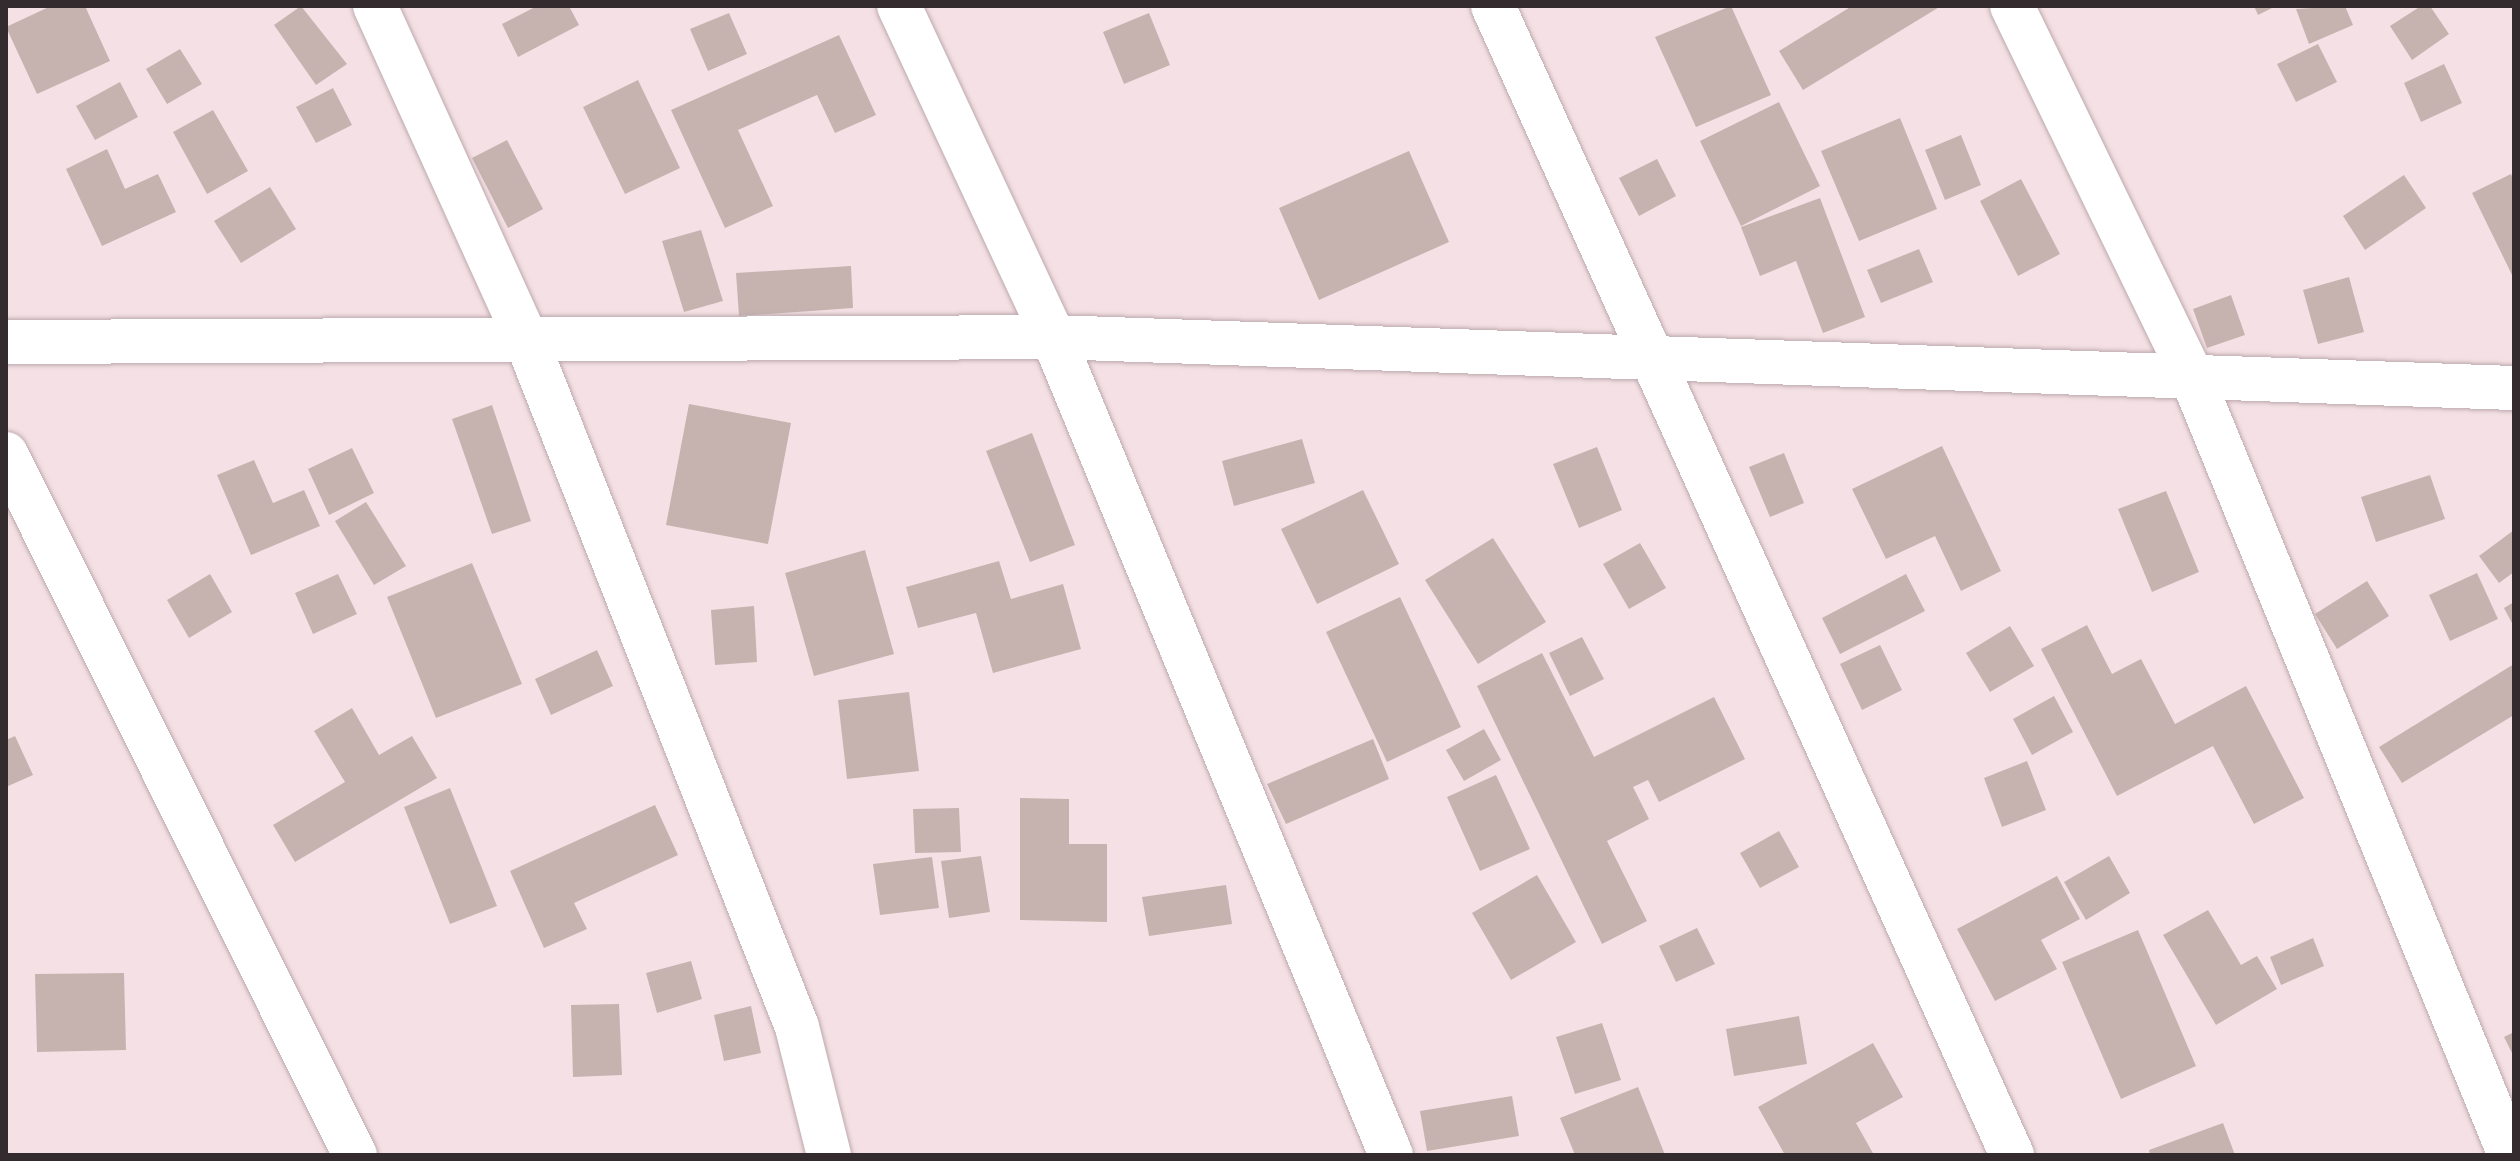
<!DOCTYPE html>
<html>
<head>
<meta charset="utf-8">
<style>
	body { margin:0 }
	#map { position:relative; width:2520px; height:1161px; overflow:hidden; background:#f5e1e5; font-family:"DejaVu Sans",sans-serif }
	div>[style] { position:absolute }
	.building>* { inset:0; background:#c6b3af }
	.roads { filter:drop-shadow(0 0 2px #bca9ad) drop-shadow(0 0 2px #bca9ad) }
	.minor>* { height:44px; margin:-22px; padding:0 22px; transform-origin:22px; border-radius:22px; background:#fff }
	span { translate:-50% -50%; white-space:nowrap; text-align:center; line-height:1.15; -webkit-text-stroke:6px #fdf1f3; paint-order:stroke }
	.frame { position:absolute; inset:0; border:8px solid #332b2d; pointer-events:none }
</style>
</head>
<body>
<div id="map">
	<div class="building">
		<i style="clip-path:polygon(51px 6px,85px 6px,110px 61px,37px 94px,6px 27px)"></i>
		<i style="clip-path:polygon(301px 6px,347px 64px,316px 85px,274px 25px)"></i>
		<i style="clip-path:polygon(537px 6px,569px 6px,579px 25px,518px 57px,502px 24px)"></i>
		<i style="clip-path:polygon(1731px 6px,1771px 95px,1696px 127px,1655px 37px)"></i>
		<i style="clip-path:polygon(1852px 6px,1941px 6px,1803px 90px,1779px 51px)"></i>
		<i style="clip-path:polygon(2254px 6px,2276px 6px,2258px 15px)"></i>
		<i style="clip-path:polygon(2345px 6px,2353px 25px,2309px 44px,2296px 9px)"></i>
		<i style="clip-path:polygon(2421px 6px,2430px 6px,2449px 34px,2412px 60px,2390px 26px)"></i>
		<i style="clip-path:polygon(729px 13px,747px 54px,708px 71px,690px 29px)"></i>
		<i style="clip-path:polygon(1149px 13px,1170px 65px,1124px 84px,1103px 32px)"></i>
		<i style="clip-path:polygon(839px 35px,876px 115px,835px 133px,817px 95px,738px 130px,773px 206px,725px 228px,671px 110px)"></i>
		<i style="clip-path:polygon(2318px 44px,2337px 82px,2296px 102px,2277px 64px)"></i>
		<i style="clip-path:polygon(180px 49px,202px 84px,167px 104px,146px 69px)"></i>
		<i style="clip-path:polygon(2444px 64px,2462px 103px,2421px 122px,2404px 83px)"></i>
		<i style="clip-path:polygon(638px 80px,680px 168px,625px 194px,583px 107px)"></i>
		<i style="clip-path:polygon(120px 82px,138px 117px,95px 140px,76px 106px)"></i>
		<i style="clip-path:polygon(333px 88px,352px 125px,316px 143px,296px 107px)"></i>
		<i style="clip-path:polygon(1779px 102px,1820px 186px,1741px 226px,1700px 141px)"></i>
		<i style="clip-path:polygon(213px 110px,248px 171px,207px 194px,173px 132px)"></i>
		<i style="clip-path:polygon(1900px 118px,1937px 209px,1859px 241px,1821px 151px)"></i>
		<i style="clip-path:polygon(1961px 135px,1981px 185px,1945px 200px,1925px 150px)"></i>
		<i style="clip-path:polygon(507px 140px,543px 209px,508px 228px,472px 158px)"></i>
		<i style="clip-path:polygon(107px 149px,125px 189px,158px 174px,176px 212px,102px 246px,66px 169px)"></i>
		<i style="clip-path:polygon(1409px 151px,1449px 242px,1319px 300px,1279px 208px)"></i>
		<i style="clip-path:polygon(1657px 159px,1676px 196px,1639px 216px,1619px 178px)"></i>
		<i style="clip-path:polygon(2511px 174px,2514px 181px,2514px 279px,2472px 193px)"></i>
		<i style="clip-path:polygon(2404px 175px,2426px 208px,2365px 250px,2343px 216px)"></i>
		<i style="clip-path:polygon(2021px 179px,2060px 254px,2018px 276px,1980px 201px)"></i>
		<i style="clip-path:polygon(270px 187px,296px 229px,241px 263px,214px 221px)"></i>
		<i style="clip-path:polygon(1820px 198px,1865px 317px,1823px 333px,1796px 261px,1760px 276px,1741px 227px)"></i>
		<i style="clip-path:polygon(701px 230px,723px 301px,684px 312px,662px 241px)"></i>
		<i style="clip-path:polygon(1919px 249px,1933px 282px,1881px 303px,1867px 270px)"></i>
		<i style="clip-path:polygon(851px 266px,853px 308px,739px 316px,736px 273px)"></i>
		<i style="clip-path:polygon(2349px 277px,2364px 332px,2318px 344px,2303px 290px)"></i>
		<i style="clip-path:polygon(2231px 295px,2245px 335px,2207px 348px,2193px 309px)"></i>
		<i style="clip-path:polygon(689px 404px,791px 423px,768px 544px,666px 525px)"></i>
		<i style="clip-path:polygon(492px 405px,531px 521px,492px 534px,452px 419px)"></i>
		<i style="clip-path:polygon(1032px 433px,1075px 545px,1030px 562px,986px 451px)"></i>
		<i style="clip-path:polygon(1302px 439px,1315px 483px,1234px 506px,1222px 461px)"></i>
		<i style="clip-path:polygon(1942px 446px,2001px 571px,1961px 591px,1935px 536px,1886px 559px,1852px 489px)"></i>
		<i style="clip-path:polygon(1597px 447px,1622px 510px,1579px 528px,1553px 464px)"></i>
		<i style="clip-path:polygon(352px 448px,374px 493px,329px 515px,308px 469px)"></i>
		<i style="clip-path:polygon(1784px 453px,1804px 503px,1770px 517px,1749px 467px)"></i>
		<i style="clip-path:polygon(254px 460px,273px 503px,304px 490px,320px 526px,251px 555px,217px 475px)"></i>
		<i style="clip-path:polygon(2430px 475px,2445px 519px,2376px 542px,2361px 497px)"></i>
		<i style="clip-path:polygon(1363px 490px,1399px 564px,1317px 604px,1281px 529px)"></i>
		<i style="clip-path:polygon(2166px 491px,2199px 572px,2152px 592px,2118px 509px)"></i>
		<i style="clip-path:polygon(366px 502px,406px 566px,374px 585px,335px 521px)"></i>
		<i style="clip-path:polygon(2514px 530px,2514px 572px,2499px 583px,2479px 556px)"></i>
		<i style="clip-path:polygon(1493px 538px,1546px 622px,1478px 664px,1425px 580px)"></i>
		<i style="clip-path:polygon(1640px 543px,1666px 588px,1629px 609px,1603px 564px)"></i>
		<i style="clip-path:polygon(865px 550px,894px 654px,814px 676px,785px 573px)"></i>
		<i style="clip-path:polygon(999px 561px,1011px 599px,1063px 584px,1081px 649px,993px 673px,976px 613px,918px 628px,906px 587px)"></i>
		<i style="clip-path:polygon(472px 563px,522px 684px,436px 718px,387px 597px)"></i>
		<i style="clip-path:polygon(2477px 573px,2498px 619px,2450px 641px,2429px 595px)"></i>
		<i style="clip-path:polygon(210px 574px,232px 612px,189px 638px,167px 600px)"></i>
		<i style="clip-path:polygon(338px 574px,357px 614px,313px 634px,295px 593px)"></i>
		<i style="clip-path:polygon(1906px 574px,1925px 611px,1840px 654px,1822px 618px)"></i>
		<i style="clip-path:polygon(2367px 581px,2389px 616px,2337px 649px,2315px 614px)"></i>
		<i style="clip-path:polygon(1400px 597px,1461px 727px,1387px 762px,1326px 632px)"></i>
		<i style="clip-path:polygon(2514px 602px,2514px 627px,2504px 608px)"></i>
		<i style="clip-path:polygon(754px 606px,757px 662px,715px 665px,711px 610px)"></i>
		<i style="clip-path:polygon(2087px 625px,2112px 674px,2141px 659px,2175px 724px,2246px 686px,2304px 798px,2254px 824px,2213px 746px,2117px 796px,2041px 649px)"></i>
		<i style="clip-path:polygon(2010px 626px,2034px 666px,1990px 692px,1966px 653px)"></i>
		<i style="clip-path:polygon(1582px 637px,1604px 679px,1570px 696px,1549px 653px)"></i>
		<i style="clip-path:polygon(1880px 645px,1902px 690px,1862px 710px,1840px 664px)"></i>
		<i style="clip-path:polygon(597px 650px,613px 686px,551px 715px,535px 679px)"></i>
		<i style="clip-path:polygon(1542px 653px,1594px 757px,1714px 697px,1745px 759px,1659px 802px,1648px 780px,1633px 787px,1649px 819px,1607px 841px,1647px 921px,1602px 944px,1477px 686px)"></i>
		<i style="clip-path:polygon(2514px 664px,2514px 715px,2402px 783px,2379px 747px)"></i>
		<i style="clip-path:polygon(909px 692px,919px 771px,847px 779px,838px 700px)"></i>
		<i style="clip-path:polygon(2054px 696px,2073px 732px,2032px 755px,2013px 719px)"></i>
		<i style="clip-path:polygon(352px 708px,379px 755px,412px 736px,437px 778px,295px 862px,273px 825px,345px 782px,314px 731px)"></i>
		<i style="clip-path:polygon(1484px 729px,1501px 760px,1464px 781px,1446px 750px)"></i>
		<i style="clip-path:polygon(15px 736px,33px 775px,6px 787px,6px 740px)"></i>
		<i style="clip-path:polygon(1373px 739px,1389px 779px,1286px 824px,1267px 784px)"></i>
		<i style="clip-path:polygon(2027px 761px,2046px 810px,2002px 827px,1984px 778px)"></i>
		<i style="clip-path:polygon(1496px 775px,1530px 849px,1480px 871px,1447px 797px)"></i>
		<i style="clip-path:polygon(450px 788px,497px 906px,450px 924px,404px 807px)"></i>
		<i style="clip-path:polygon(1020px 798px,1069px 799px,1069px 844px,1107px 844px,1107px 922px,1020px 920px)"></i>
		<i style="clip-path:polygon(655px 805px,678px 855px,574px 903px,587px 929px,544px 948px,510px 871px)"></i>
		<i style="clip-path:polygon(959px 808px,961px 852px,915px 853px,913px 809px)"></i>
		<i style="clip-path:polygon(1779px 831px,1799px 867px,1760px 888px,1740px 853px)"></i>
		<i style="clip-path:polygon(981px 856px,990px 912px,949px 918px,941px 861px)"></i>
		<i style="clip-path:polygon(2109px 856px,2130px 893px,2086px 920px,2064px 882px)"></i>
		<i style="clip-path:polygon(932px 857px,939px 908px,880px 915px,873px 864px)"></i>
		<i style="clip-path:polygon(1537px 875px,1576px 942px,1511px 980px,1472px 913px)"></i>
		<i style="clip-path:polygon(2057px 876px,2080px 919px,2041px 940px,2057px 969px,1995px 1001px,1957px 929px)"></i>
		<i style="clip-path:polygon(1226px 885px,1232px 924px,1149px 936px,1142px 897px)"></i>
		<i style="clip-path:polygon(2208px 910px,2241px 965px,2257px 956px,2277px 989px,2216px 1025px,2163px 935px)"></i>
		<i style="clip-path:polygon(1697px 928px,1715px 964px,1676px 982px,1659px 946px)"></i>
		<i style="clip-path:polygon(2138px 930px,2196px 1066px,2121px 1099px,2062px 962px)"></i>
		<i style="clip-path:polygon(2313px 938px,2324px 966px,2281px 985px,2270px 957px)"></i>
		<i style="clip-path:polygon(691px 961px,702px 999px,657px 1013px,646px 973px)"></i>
		<i style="clip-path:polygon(124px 973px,126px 1050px,37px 1052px,35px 974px)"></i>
		<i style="clip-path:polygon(619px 1004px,622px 1075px,573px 1077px,571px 1005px)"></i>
		<i style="clip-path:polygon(751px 1006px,761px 1053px,724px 1061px,714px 1015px)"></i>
		<i style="clip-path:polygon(1799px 1016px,1807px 1064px,1734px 1076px,1726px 1029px)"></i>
		<i style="clip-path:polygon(1602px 1023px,1621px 1080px,1575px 1094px,1556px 1037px)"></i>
		<i style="clip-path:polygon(2514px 1032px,2514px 1057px,2504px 1037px)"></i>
		<i style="clip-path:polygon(1873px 1043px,1903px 1097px,1856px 1123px,1874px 1155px,1785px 1155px,1758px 1107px)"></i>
		<i style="clip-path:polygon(1638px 1087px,1665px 1155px,1575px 1155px,1560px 1118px)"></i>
		<i style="clip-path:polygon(1512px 1096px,1519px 1136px,1427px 1151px,1420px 1111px)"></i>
		<i style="clip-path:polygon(2223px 1123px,2235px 1155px,2150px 1155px,2149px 1150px)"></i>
	</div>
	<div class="roads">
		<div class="minor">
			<i style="left:375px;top:6px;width:366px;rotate:65.6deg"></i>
			<i style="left:526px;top:339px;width:739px;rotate:68.5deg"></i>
			<i style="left:797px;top:1027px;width:132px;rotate:76deg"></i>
			<i style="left:899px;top:6px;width:365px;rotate:65deg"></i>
			<i style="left:1053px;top:337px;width:885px;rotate:67.55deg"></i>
			<i style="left:1493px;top:6px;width:1261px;rotate:65.69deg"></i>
			<i style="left:2012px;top:6px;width:412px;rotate:64.1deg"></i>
			<i style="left:2192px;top:377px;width:840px;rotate:67.77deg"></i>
			<i style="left:6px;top:342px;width:1047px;rotate:-0.27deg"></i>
			<i style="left:1053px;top:337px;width:1462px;rotate:2deg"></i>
			<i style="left:6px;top:454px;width:783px;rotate:63.53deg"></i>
		</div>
	</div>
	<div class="frame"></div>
</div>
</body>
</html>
